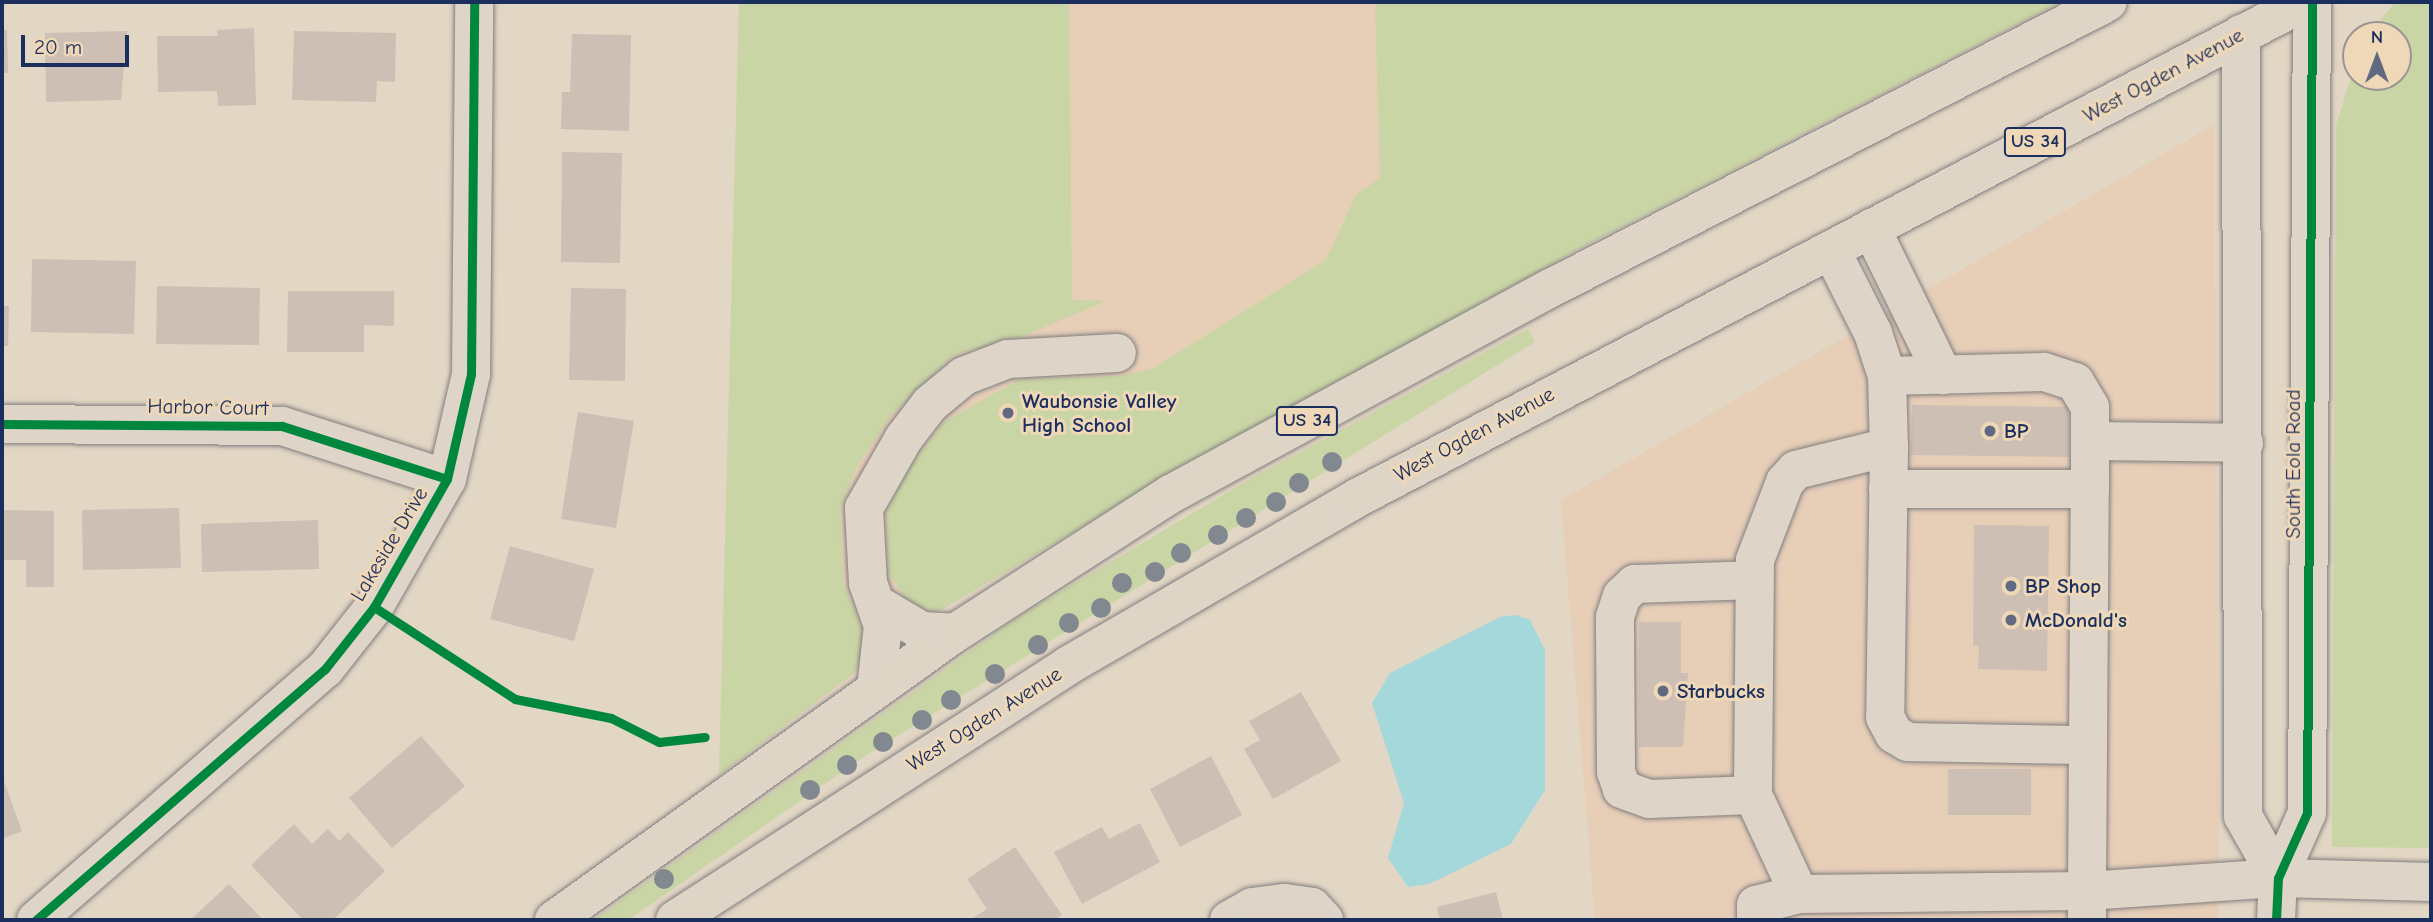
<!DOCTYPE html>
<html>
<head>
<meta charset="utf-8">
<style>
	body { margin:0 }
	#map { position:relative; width:2433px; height:922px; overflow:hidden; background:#e2d6c4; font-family:"Comic Neue",sans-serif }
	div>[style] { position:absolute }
	.built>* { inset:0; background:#e6ceb7 }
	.green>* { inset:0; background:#cad5a5 }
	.water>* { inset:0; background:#a4d8db }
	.building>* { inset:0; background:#cebfb5 }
	.roads { filter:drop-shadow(0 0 2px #817f80) drop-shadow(0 0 2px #817f80) }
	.minor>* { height:38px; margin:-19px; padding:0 19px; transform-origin:19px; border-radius:19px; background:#ded5c8 }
	.major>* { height:38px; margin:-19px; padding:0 19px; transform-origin:19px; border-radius:19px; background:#dfd5c7 }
	.cycleway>* { height:9px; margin:-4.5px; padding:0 4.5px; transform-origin:4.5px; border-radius:4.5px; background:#00873e }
	.trees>* { width:20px; height:20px; margin:-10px; border-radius:50%; background:#818890 }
	.dots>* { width:19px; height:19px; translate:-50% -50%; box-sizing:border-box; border:4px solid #efd8b7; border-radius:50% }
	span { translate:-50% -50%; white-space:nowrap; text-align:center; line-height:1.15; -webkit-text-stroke:6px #efd8b7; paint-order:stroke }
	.shield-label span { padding:2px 5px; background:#efd8b7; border:2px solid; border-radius:5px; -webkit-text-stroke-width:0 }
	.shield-label { font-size:19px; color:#1b2f5e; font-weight:700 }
	.street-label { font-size:21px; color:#1b2f5e }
	.poi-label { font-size:21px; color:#1b2f5e; font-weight:700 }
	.left { translate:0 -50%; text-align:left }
	.frame { position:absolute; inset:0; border:4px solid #1b2f5e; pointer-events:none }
	.north { position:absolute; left:2342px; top:21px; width:70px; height:70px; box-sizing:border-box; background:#efd8b7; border:2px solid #9a9493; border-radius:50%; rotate:0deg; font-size:19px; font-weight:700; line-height:28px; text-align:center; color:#1b2f5e }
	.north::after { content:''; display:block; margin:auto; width:24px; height:32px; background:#616982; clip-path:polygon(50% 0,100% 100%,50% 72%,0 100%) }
	.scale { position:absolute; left:21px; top:35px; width:108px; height:32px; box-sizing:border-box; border:4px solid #1b2f5e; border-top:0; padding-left:9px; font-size:21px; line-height:24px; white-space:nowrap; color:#1b2f5e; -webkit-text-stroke:5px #efd8b7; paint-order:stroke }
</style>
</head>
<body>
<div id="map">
	<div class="built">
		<i style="clip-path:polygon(739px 2px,2061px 2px,1576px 250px,1395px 357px,1182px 468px,941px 610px,719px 775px)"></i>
		<i style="clip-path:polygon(2214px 125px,2219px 920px,1595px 920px,1561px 500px)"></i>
	</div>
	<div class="green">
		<i style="clip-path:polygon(739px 2px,1069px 2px,1072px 300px,1106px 301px,1021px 337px,954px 355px,890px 417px,856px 468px,840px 511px,843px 583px,862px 628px,863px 651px,854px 673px,719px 775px)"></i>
		<i style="clip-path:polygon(1375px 2px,2061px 2px,1576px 250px,1395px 357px,1182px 468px,941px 610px,912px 609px,889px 574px,886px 513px,910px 466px,945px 421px,1020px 379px,1120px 376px,1152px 369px,1326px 260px,1356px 195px,1380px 178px)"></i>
		<i style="clip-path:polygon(2395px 2px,2431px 2px,2431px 848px,2332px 847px,2336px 125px,2356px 62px,2356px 77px,2398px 77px,2398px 35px,2369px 35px)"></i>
		<i style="clip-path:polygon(1528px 329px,1535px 342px,868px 754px,628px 920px,594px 920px,1018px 617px,1250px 479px)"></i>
	</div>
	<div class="water">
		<i style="clip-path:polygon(1516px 615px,1530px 620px,1545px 650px,1545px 790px,1511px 844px,1429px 884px,1408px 887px,1388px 858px,1404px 803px,1372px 703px,1390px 673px,1500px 617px)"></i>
	</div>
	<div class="building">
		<i style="clip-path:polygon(254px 28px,256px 105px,218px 106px,217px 91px,158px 92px,157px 36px,218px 36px,217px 30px)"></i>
		<i style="clip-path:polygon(2px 30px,7px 30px,8px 73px,2px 73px)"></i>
		<i style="clip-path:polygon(127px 31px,121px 100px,46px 102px,45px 33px)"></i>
		<i style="clip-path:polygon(294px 31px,396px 33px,395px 82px,377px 81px,376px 102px,292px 100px)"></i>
		<i style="clip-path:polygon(572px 34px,631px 35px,629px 131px,561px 129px,562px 92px,570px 92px)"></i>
		<i style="clip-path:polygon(562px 152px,622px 153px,620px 263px,561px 262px)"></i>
		<i style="clip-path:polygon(32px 259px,136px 261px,134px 334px,31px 332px)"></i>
		<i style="clip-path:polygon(157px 286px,260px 288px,259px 345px,156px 344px)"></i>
		<i style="clip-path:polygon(571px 288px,626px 289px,625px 381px,569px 380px)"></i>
		<i style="clip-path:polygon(288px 291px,394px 291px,394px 326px,364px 325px,364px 352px,287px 352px)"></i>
		<i style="clip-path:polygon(2px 306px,9px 306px,8px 346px,2px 346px)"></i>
		<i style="clip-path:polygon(1912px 405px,2069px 407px,2069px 457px,1911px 455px)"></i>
		<i style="clip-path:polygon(578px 412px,634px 421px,616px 528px,561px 519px)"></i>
		<i style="clip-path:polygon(179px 508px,181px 568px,83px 570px,82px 510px)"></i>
		<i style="clip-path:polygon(2px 510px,54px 511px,54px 587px,26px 587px,26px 560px,2px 560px)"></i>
		<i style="clip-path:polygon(318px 520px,319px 569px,202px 572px,201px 524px)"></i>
		<i style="clip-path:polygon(1974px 525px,2049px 526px,2047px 671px,1978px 669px,1979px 646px,1973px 646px)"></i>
		<i style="clip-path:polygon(510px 546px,594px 569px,574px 641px,490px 619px)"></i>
		<i style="clip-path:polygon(1639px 622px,1681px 622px,1681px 673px,1688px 673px,1683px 747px,1639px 747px)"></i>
		<i style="clip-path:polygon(1301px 692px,1341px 761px,1273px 799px,1244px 749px,1260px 740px,1249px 721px)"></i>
		<i style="clip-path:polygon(421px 736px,465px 786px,392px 848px,349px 798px)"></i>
		<i style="clip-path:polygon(1211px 756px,1242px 815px,1180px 847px,1150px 789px)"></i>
		<i style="clip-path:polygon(1948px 769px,2031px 769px,2031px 815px,1948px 815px)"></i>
		<i style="clip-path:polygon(2px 776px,22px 831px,2px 839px)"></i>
		<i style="clip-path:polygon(1140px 823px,1160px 862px,1082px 904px,1054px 852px,1102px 827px,1109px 839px)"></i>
		<i style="clip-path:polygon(294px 824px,312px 844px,328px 829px,339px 841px,348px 832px,385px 871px,333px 920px,303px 920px,251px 865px)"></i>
		<i style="clip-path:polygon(1015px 847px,1062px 915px,1054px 920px,970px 920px,987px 909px,967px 879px)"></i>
		<i style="clip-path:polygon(229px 884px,263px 920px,190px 920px)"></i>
		<i style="clip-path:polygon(1496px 892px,1503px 920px,1440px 920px,1437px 907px)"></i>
	</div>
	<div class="roads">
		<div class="minor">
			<i style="left:2241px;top:34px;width:782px;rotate:89.85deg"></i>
			<i style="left:2243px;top:816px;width:71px;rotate:60.6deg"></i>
			<i style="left:1871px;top:228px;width:164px;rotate:63.9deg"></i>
			<i style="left:1831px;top:250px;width:93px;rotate:63.2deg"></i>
			<i style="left:1873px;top:333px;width:45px;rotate:72deg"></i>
			<i style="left:2px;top:424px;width:280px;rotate:0.4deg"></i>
			<i style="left:282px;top:426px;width:173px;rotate:17.8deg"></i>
			<i style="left:2090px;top:441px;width:154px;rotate:0.7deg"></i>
			<i style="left:1889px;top:447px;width:270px;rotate:90.8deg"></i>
			<i style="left:1885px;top:717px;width:19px;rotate:62deg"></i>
			<i style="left:1894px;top:734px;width:16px;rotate:30deg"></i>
			<i style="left:1908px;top:742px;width:180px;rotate:1deg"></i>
			<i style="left:1888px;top:489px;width:202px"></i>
			<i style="left:876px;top:604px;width:53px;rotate:30.4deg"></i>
			<i style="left:922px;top:631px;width:33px;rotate:3deg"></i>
			<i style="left:876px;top:689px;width:63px;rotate:-83.7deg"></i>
			<i style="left:883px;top:626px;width:46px;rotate:-109.2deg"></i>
			<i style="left:868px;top:583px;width:75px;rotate:-93.1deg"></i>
			<i style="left:864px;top:508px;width:81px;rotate:-60.3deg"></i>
			<i style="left:904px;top:438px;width:43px;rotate:-52.6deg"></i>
			<i style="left:930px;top:404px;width:44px;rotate:-39.5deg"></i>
			<i style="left:964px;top:376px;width:47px;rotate:-21.1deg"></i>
			<i style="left:1008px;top:359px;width:109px;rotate:-3.2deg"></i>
			<i style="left:1753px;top:795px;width:104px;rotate:177.8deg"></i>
			<i style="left:1649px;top:799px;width:29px;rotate:-160deg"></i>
			<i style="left:1622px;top:789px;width:18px;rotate:-109deg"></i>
			<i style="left:1616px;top:772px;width:155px;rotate:-90.4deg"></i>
			<i style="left:1615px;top:617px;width:22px;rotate:-72deg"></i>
			<i style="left:1622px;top:596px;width:18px;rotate:-43deg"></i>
			<i style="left:1635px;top:584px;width:119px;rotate:-1.9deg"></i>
			<i style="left:36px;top:920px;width:383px;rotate:-41deg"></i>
			<i style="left:325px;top:669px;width:79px;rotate:-51.7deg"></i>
			<i style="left:374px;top:607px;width:147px;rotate:-60.3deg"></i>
			<i style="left:447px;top:479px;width:108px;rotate:-77.1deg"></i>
			<i style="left:471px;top:374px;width:372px;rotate:-89.5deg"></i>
			<i style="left:1229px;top:920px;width:26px;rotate:-29deg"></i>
			<i style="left:1252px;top:907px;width:33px;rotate:-7deg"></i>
			<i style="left:1285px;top:903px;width:27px;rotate:8deg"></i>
			<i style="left:1312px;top:907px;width:18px;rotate:47deg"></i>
			<i style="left:1756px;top:920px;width:15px;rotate:-90deg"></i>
			<i style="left:1756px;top:905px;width:44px;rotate:-14.3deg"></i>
			<i style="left:2087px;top:920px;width:29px;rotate:-90deg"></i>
			<i style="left:2087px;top:891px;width:146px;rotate:-89.6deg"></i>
			<i style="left:2088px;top:745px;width:256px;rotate:-89.6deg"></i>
			<i style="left:2090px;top:489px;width:82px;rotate:-90deg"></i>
			<i style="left:2090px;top:407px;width:29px;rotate:-121deg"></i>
			<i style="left:2075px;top:382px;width:33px;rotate:-162deg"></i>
			<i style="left:2044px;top:372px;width:157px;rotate:178.5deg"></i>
			<i style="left:1887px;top:376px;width:71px;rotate:88.4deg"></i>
			<i style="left:1889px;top:447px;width:96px;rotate:166.1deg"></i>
			<i style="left:1796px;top:470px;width:16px;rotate:133deg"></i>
			<i style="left:1785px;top:482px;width:84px;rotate:111deg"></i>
			<i style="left:1755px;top:560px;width:235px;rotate:90.5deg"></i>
			<i style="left:1753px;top:795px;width:109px;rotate:65.1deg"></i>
			<i style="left:1799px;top:894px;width:288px;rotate:-0.6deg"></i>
			<i style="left:2087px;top:891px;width:191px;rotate:-3.9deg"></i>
			<i style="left:2278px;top:878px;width:153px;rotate:1.5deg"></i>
			<i style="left:2276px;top:920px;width:42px;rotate:-87.3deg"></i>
			<i style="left:2278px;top:878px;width:71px;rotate:-66deg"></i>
			<i style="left:2307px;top:813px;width:811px;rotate:-89.65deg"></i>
		</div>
		<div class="major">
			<i style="left:554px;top:920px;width:493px;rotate:-35.6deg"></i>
			<i style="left:955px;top:633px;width:257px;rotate:-32.8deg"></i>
			<i style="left:1171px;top:494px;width:430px;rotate:-28.5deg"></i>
			<i style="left:1549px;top:289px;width:628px;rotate:-27.18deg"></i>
			<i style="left:675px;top:920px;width:469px;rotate:-32.9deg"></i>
			<i style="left:1069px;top:665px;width:331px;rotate:-30.1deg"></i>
			<i style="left:1355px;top:499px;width:1071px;rotate:-27.64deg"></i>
		</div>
	</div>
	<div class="cycleway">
		<i style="left:2px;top:424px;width:280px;rotate:0.4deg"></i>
		<i style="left:282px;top:426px;width:173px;rotate:17.8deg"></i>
		<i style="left:374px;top:607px;width:168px;rotate:33.1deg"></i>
		<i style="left:515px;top:699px;width:98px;rotate:11.2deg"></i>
		<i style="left:611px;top:718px;width:54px;rotate:26.6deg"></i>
		<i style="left:659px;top:742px;width:46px;rotate:-6.2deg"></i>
		<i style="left:36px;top:920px;width:383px;rotate:-41deg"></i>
		<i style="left:325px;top:669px;width:79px;rotate:-51.7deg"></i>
		<i style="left:374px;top:607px;width:147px;rotate:-60.3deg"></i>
		<i style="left:447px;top:479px;width:108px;rotate:-77.1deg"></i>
		<i style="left:471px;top:374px;width:372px;rotate:-89.5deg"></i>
		<i style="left:2276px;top:920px;width:42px;rotate:-87.3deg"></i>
		<i style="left:2278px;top:878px;width:71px;rotate:-66deg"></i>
		<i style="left:2307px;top:813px;width:811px;rotate:-89.65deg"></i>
	</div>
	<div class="trees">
		<i style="left:1332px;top:462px"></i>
		<i style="left:1299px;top:483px"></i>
		<i style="left:1276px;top:502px"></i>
		<i style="left:1246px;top:518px"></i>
		<i style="left:1218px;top:535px"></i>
		<i style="left:1181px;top:553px"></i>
		<i style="left:1155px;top:572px"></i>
		<i style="left:1122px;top:583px"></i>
		<i style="left:1101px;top:608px"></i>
		<i style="left:1069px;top:623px"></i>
		<i style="left:1038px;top:645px"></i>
		<i style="left:995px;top:674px"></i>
		<i style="left:951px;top:700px"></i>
		<i style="left:922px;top:720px"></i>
		<i style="left:883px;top:742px"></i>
		<i style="left:847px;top:765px"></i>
		<i style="left:810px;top:790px"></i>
		<i style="left:664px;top:879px"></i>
	</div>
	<div class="dots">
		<i style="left:1008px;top:413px;background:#616982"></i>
		<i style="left:1990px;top:431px;background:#616982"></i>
		<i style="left:2011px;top:586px;background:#616982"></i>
		<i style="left:2011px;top:620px;background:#616982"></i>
		<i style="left:1663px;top:691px;background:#616982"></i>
	</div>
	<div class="shield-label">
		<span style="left:2035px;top:142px">US 34</span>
		<span style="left:1307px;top:421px">US 34</span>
	</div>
	<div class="street-label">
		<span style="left:2163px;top:75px;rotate:-28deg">West Ogden Avenue</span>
		<span style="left:208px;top:407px;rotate:1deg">Harbor Court</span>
		<span style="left:1474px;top:434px;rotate:-28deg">West Ogden Avenue</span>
		<span style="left:2293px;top:464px;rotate:-90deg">South Eola Road</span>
		<span style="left:389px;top:544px;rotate:-59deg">Lakeside Drive</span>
		<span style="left:984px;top:719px;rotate:-32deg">West Ogden Avenue</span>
	</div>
	<div class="poi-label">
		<span class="left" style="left:1022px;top:413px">Waubonsie Valley<br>High School</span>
		<span class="left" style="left:2004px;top:431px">BP</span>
		<span class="left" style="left:2025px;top:586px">BP Shop</span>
		<span class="left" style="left:2025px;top:620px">McDonald's</span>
		<span class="left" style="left:1677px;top:691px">Starbucks</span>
	</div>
	<div class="frame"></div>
	<div class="north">N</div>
	<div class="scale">20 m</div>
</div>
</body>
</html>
